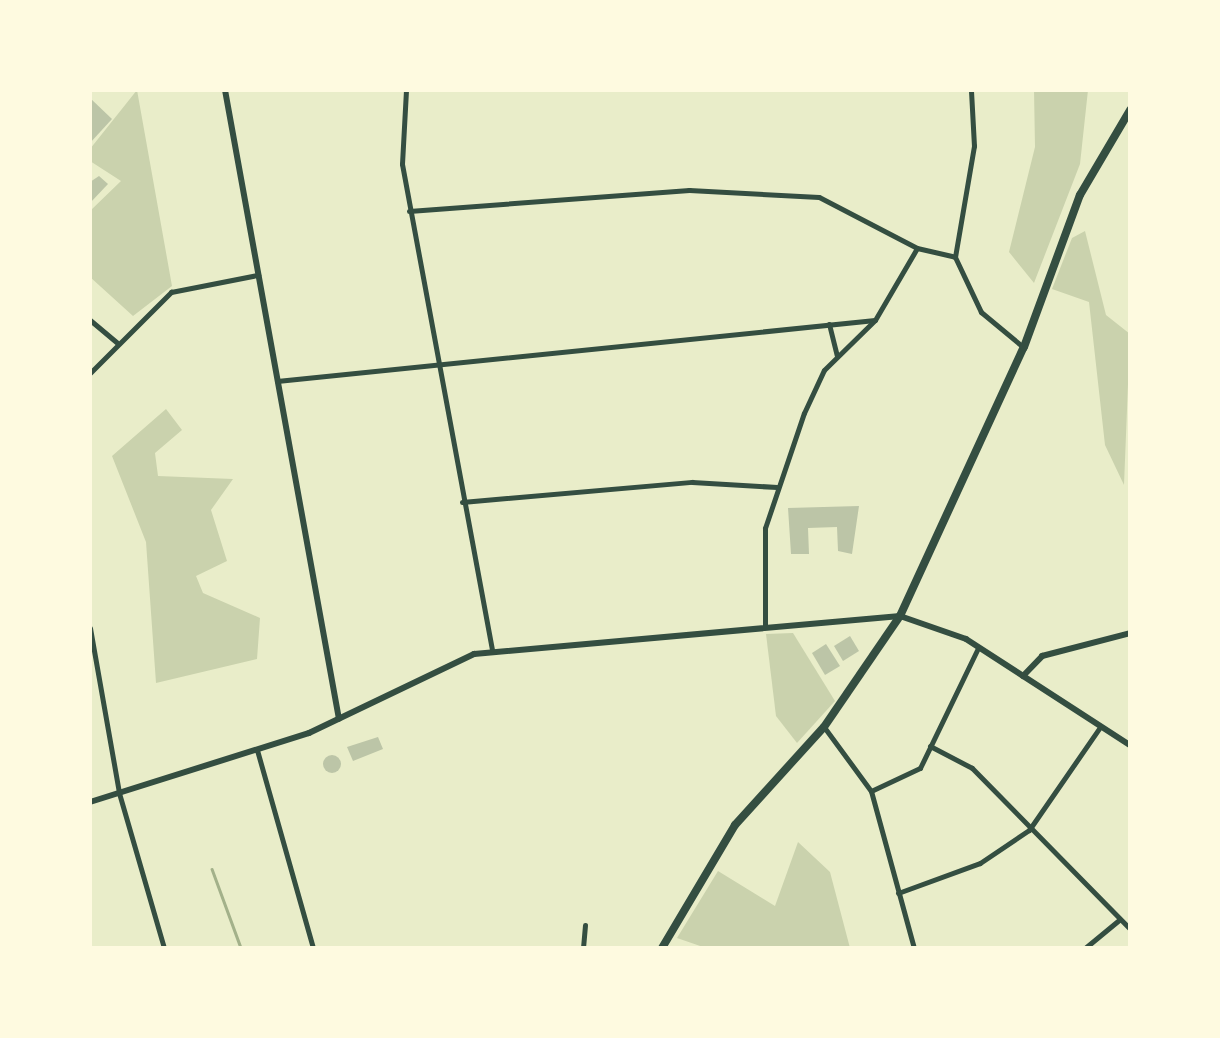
<!DOCTYPE html>
<html>
<head>
<meta charset="utf-8">
<style>
	body { margin:0 }
	#map { position:relative; width:1220px; height:1038px; overflow:hidden; background:#e9edc9; font-family:"Work Sans",sans-serif }
	div>[style] { position:absolute }
	.green>* { inset:0; background:#cad2ad }
	.stream>* { height:2.5px; margin:-1.25px; padding:0 1.25px; transform-origin:1.25px; border-radius:1.25px; background:#a3b18a }
	.building>* { inset:0; background:#bcc5a7 }
	.round { border-radius:50% }
	.minor>* { height:5px; margin:-2.5px; padding:0 2.5px; transform-origin:2.5px; border-radius:2.5px; background:#344e41 }
	.tertiary>* { height:6px; margin:-3px; padding:0 3px; transform-origin:3px; border-radius:3px; background:#344e41 }
	.secondary>* { height:8px; margin:-4px; padding:0 4px; transform-origin:4px; border-radius:4px; background:#344e41 }
	span { translate:-50% -50%; white-space:nowrap; text-align:center; line-height:1.15; -webkit-text-stroke:8px #fefae0; paint-order:stroke }
	.frame { position:absolute; inset:0; border:92px solid #fefae0; pointer-events:none }
</style>
</head>
<body>
<div id="map">
	<div class="green">
		<i style="clip-path:polygon(137px 90px,172px 286px,133px 316px,90px 277px,90px 211px,121px 181px,90px 161px,90px 149px)"></i>
		<i style="clip-path:polygon(1034px 90px,1088px 90px,1080px 164px,1034px 283px,1009px 252px,1035px 147px)"></i>
		<i style="clip-path:polygon(1085px 231px,1106px 315px,1130px 334px,1124px 485px,1105px 445px,1089px 302px,1052px 289px,1072px 238px)"></i>
		<i style="clip-path:polygon(166px 409px,182px 430px,155px 453px,158px 476px,233px 479px,211px 510px,227px 561px,196px 576px,203px 593px,260px 618px,257px 659px,156px 683px,146px 542px,112px 456px)"></i>
		<i style="clip-path:polygon(793px 633px,835px 701px,797px 743px,776px 716px,766px 634px)"></i>
		<i style="clip-path:polygon(798px 842px,830px 872px,850px 948px,706px 948px,677px 938px,718px 871px,775px 906px)"></i>
	</div>
	<div class="stream">
		<i style="left:212px;top:869px;width:84px;rotate:69.8deg"></i>
	</div>
	<div class="building">
		<i style="clip-path:polygon(90px 98px,112px 119px,90px 143px)"></i>
		<i style="clip-path:polygon(99px 176px,108px 184px,90px 203px,90px 182px)"></i>
		<i style="clip-path:polygon(859px 506px,852px 554px,838px 551px,837px 527px,808px 528px,809px 554px,791px 554px,788px 508px)"></i>
		<i style="clip-path:polygon(850px 636px,859px 651px,843px 661px,834px 646px)"></i>
		<i style="clip-path:polygon(826px 644px,840px 666px,825px 675px,812px 653px)"></i>
		<i style="clip-path:polygon(378px 737px,383px 749px,353px 761px,347px 747px)"></i>
		<i class="round" style="left:323px;top:755px;width:18px;height:18px"></i>
	</div>
	<div class="minor">
		<i style="left:406px;top:90px;width:74px;rotate:93.1deg"></i>
		<i style="left:402px;top:164px;width:495px;rotate:79.5deg"></i>
		<i style="left:409px;top:211px;width:281px;rotate:-4.3deg"></i>
		<i style="left:689px;top:190px;width:130px;rotate:3.1deg"></i>
		<i style="left:819px;top:197px;width:110px;rotate:27.5deg"></i>
		<i style="left:917px;top:248px;width:39px;rotate:13deg"></i>
		<i style="left:955px;top:257px;width:61px;rotate:64.7deg"></i>
		<i style="left:981px;top:312px;width:53px;rotate:39.7deg"></i>
		<i style="left:955px;top:257px;width:113px;rotate:-80.3deg"></i>
		<i style="left:974px;top:146px;width:56px;rotate:-93.1deg"></i>
		<i style="left:90px;top:320px;width:35px;rotate:40deg"></i>
		<i style="left:829px;top:324px;width:32px;rotate:76deg"></i>
		<i style="left:90px;top:373px;width:115px;rotate:-45deg"></i>
		<i style="left:171px;top:292px;width:89px;rotate:-11.1deg"></i>
		<i style="left:277px;top:381px;width:601px;rotate:-5.82deg"></i>
		<i style="left:462px;top:502px;width:231px;rotate:-5deg"></i>
		<i style="left:692px;top:482px;width:85px;rotate:3.4deg"></i>
		<i style="left:765px;top:627px;width:99px;rotate:-90deg"></i>
		<i style="left:765px;top:528px;width:121px;rotate:-71.3deg"></i>
		<i style="left:804px;top:413px;width:47px;rotate:-65.1deg"></i>
		<i style="left:824px;top:370px;width:71px;rotate:-44.4deg"></i>
		<i style="left:875px;top:320px;width:83px;rotate:-59.7deg"></i>
		<i style="left:90px;top:628px;width:168px;rotate:80deg"></i>
		<i style="left:119px;top:793px;width:161px;rotate:73.8deg"></i>
		<i style="left:824px;top:727px;width:79px;rotate:53.7deg"></i>
		<i style="left:871px;top:791px;width:163px;rotate:74.7deg"></i>
		<i style="left:930px;top:746px;width:47px;rotate:27.6deg"></i>
		<i style="left:972px;top:768px;width:226px;rotate:45.5deg"></i>
		<i style="left:257px;top:750px;width:206px;rotate:74.2deg"></i>
		<i style="left:871px;top:791px;width:54px;rotate:-25.1deg"></i>
		<i style="left:920px;top:768px;width:133px;rotate:-64.2deg"></i>
		<i style="left:898px;top:893px;width:87px;rotate:-20.1deg"></i>
		<i style="left:980px;top:863px;width:59px;rotate:-34deg"></i>
		<i style="left:1029px;top:830px;width:125px;rotate:-55.4deg"></i>
		<i style="left:583px;top:948px;width:23px;rotate:-85deg"></i>
		<i style="left:1085px;top:948px;width:44px;rotate:-39.5deg"></i>
	</div>
	<div class="tertiary">
		<i style="left:225px;top:90px;width:639px;rotate:79.73deg"></i>
		<i style="left:1023px;top:676px;width:28px;rotate:-46deg"></i>
		<i style="left:1042px;top:656px;width:91px;rotate:-14.6deg"></i>
		<i style="left:90px;top:802px;width:230px;rotate:-17.5deg"></i>
		<i style="left:309px;top:733px;width:183px;rotate:-25.6deg"></i>
		<i style="left:474px;top:654px;width:428px;rotate:-5.1deg"></i>
		<i style="left:900px;top:616px;width:70px;rotate:19.2deg"></i>
		<i style="left:966px;top:639px;width:195px;rotate:32.9deg"></i>
	</div>
	<div class="secondary">
		<i style="left:662px;top:948px;width:143px;rotate:-59.3deg"></i>
		<i style="left:735px;top:825px;width:132px;rotate:-47.8deg"></i>
		<i style="left:824px;top:727px;width:135px;rotate:-55.6deg"></i>
		<i style="left:900px;top:616px;width:296px;rotate:-65.3deg"></i>
		<i style="left:1024px;top:347px;width:162px;rotate:-69.8deg"></i>
		<i style="left:1080px;top:195px;width:99px;rotate:-59.5deg"></i>
	</div>
	<div class="frame"></div>
</div>
</body>
</html>
